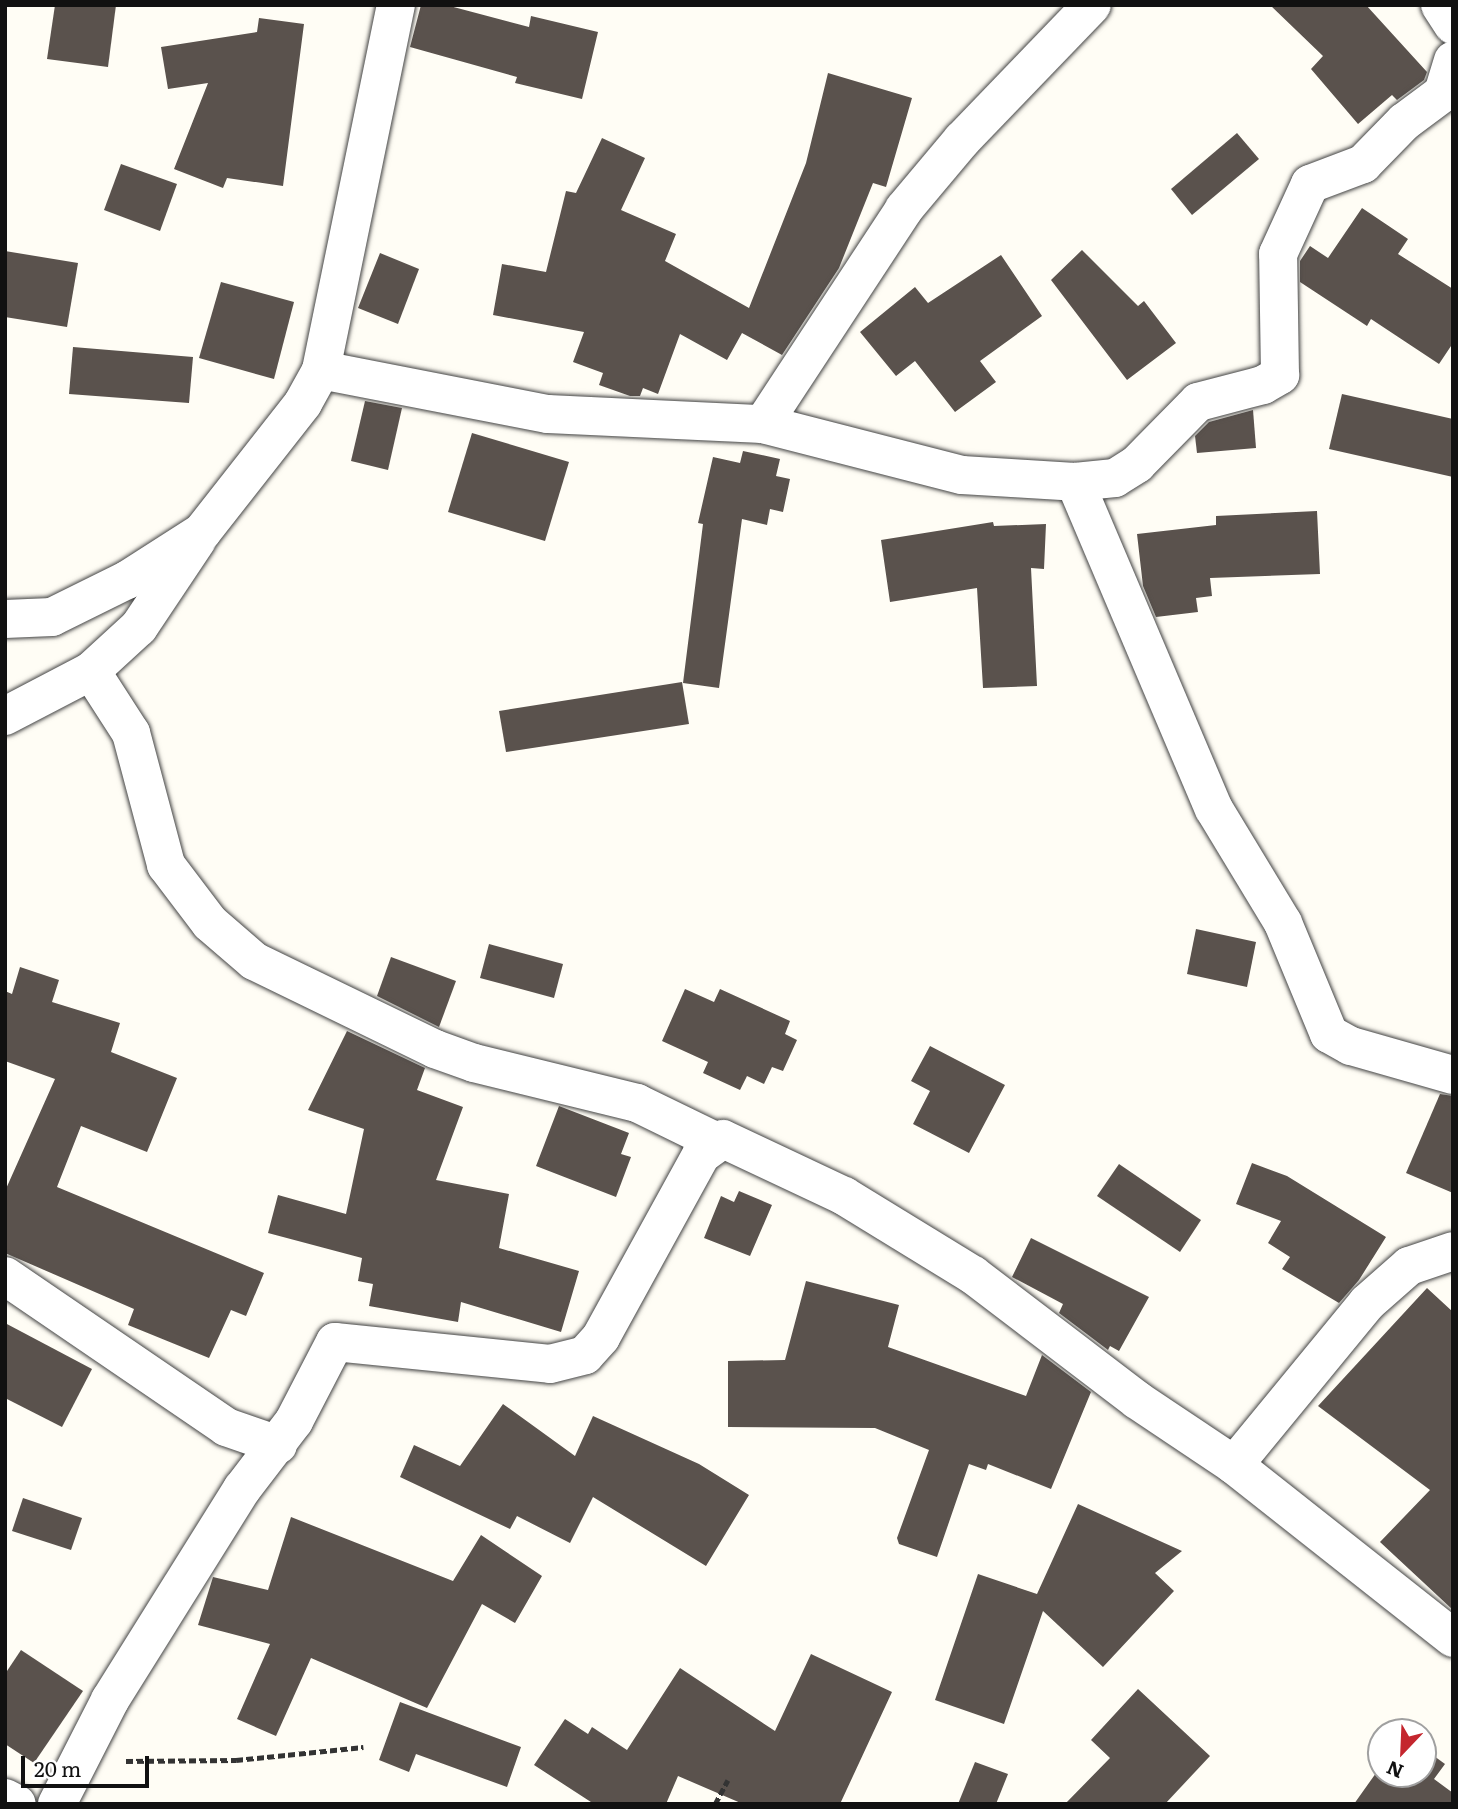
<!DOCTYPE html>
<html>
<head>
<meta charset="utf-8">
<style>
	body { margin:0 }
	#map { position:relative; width:1458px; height:1809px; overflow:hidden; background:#fffdf5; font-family:Literata,serif }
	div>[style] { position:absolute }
	.building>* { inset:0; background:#5a524d }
	.path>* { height:4.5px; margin-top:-2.25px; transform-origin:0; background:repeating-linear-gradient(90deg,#333 0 7px,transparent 0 10.5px) }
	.roads { filter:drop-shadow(0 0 2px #444) drop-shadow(0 0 2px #444) }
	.minor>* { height:38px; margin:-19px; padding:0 19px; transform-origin:19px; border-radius:19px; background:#fff }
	span { translate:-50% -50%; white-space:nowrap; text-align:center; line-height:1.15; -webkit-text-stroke:7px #fff; paint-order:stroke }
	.frame { position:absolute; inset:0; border:7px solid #111; pointer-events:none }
	.north { position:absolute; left:1367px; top:1718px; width:70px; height:70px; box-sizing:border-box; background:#fff; border:2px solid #a0a0a0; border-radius:50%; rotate:203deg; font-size:19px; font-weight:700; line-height:28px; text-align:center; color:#111 }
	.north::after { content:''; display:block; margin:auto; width:24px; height:32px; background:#c4262e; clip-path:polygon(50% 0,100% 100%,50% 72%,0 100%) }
	.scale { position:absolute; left:21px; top:1756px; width:128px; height:32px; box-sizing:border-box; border:4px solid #111; border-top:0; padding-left:9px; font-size:21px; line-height:24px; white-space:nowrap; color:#111; -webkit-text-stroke:5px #fff; paint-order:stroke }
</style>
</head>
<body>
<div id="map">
	<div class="building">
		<i style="clip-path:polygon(55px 5px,116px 5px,108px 67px,47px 59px)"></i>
		<i style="clip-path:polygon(421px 5px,446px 5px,529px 27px,531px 16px,598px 32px,582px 99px,515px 83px,517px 77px,410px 47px)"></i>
		<i style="clip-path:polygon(1270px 5px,1366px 5px,1427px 72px,1424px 80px,1397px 100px,1392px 95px,1358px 124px,1311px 69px,1323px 56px)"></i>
		<i style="clip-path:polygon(259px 18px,304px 24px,283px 186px,227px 178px,223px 188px,174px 169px,208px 83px,168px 89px,161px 47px,257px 32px)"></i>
		<i style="clip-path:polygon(828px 73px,912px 98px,886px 187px,873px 183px,839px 268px,782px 355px,742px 333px,727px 360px,680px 334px,658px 394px,643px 388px,640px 396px,630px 396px,599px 385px,603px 373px,573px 362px,584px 332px,493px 315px,502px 264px,546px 272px,566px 191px,576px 193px,602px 138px,645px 158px,621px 210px,676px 234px,665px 261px,749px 308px,806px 163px)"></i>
		<i style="clip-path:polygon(1237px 133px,1259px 159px,1192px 215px,1171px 189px)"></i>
		<i style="clip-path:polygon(121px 164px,177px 184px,160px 231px,104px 210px)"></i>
		<i style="clip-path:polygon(1362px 208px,1408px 239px,1398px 254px,1453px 289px,1453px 343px,1439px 364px,1371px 319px,1367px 326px,1300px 282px,1300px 261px,1310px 246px,1328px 258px)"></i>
		<i style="clip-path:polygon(1082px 250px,1138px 306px,1144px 301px,1176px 343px,1127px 380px,1051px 280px)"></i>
		<i style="clip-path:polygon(5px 251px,78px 263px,67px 327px,5px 317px)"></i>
		<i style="clip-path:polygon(380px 253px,419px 269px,398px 324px,358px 308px)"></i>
		<i style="clip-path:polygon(1001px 255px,1042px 316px,980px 361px,996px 382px,955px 412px,915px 361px,896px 376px,860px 332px,915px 287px,928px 303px)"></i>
		<i style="clip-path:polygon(221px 282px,294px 302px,274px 379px,199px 358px)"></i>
		<i style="clip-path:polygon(73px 347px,193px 357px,189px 403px,69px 394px)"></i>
		<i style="clip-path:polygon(1342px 394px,1453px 419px,1453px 477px,1329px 449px)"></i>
		<i style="clip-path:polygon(365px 401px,402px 408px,388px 470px,351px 461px)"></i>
		<i style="clip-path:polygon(1253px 410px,1256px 448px,1197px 453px,1195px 436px,1209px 422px)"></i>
		<i style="clip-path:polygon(472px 433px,569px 462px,545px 541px,448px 512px)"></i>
		<i style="clip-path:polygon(743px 451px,780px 459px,776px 476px,790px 479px,783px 512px,770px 509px,767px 525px,742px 519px,719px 688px,683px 683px,703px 524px,698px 523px,713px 457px,740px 463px)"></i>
		<i style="clip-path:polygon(1317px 511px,1320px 574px,1210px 578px,1212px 596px,1196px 598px,1198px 612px,1156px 617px,1143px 586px,1137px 534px,1216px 525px,1216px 516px)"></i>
		<i style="clip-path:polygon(993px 522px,994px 526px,1046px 524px,1044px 569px,1031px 568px,1037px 686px,983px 688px,977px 588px,890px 602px,881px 540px)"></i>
		<i style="clip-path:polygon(682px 682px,689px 724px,506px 752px,499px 711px)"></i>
		<i style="clip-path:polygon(1196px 929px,1256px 942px,1247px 987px,1187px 974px)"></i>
		<i style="clip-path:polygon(489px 944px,563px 964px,554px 998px,480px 978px)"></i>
		<i style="clip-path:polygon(391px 957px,456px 981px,439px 1027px,377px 996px)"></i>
		<i style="clip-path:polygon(20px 967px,59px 980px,52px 1002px,120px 1023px,111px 1052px,177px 1078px,147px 1152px,81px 1126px,57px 1187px,264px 1273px,246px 1316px,231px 1310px,209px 1358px,128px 1325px,134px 1309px,5px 1253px,5px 1191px,55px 1079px,5px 1061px,5px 991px,12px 994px)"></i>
		<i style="clip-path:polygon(685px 989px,714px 1002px,720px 989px,790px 1021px,785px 1034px,797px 1040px,783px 1071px,772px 1067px,764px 1084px,747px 1076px,740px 1090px,703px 1073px,708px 1062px,662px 1041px)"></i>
		<i style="clip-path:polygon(347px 1031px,425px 1068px,417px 1090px,463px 1107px,436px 1180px,509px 1194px,499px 1248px,579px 1271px,561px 1332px,461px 1302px,458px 1322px,369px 1306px,373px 1284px,358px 1281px,362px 1258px,268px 1233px,278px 1195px,346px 1214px,364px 1129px,308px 1110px)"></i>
		<i style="clip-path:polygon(930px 1046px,1005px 1085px,969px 1153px,913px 1124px,930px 1091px,911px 1081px)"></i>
		<i style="clip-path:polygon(1440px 1094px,1453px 1096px,1453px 1193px,1406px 1173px)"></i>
		<i style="clip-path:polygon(559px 1106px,629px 1133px,621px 1154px,631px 1157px,616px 1197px,536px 1166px)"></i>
		<i style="clip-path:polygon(1252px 1163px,1287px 1176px,1386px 1237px,1359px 1280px,1339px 1303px,1282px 1269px,1290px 1257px,1268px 1243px,1281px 1221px,1236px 1204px)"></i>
		<i style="clip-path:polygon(1119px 1164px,1201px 1220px,1180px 1252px,1097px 1196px)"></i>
		<i style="clip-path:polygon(739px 1191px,772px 1205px,750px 1256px,704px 1238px,721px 1196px,734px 1202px)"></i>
		<i style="clip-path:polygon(1031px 1238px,1149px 1297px,1119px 1351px,1110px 1346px,1108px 1350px,1059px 1313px,1063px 1304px,1012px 1277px)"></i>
		<i style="clip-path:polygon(806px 1281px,899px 1305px,888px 1347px,1026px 1396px,1042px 1355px,1091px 1392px,1051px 1489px,988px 1464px,986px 1470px,969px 1464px,937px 1557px,899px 1544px,897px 1538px,929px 1450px,875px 1428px,728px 1427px,728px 1361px,785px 1360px)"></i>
		<i style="clip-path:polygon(1427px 1288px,1453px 1312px,1453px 1610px,1380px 1542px,1430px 1490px,1318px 1406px)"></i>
		<i style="clip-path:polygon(5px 1323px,92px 1369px,62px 1427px,5px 1398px)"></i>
		<i style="clip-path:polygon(503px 1404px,575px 1456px,593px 1416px,699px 1464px,749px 1495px,706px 1566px,593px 1497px,570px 1543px,517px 1516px,510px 1529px,400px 1477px,414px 1445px,460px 1466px)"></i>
		<i style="clip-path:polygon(23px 1498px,82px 1518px,71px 1550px,12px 1531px)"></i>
		<i style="clip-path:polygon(1078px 1504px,1182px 1551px,1155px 1573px,1174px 1591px,1103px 1667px,1043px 1611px,1004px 1724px,935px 1700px,978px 1574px,1037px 1594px)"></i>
		<i style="clip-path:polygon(291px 1517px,453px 1581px,481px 1535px,542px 1576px,515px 1623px,482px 1604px,427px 1708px,311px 1658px,276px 1736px,237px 1719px,270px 1644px,198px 1625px,213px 1577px,268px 1590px)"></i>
		<i style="clip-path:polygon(21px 1650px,83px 1691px,34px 1763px,5px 1744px,5px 1674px)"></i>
		<i style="clip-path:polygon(811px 1654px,892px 1692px,840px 1804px,743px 1804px,678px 1776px,666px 1804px,594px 1804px,534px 1765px,565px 1719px,588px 1734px,592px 1727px,627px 1750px,680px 1668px,775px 1731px)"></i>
		<i style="clip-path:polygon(1138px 1689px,1210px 1756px,1165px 1804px,1065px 1804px,1110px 1758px,1091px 1740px)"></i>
		<i style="clip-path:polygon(400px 1702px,521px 1747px,507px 1787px,416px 1754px,409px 1772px,379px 1760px)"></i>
		<i style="clip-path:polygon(1423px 1748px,1445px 1764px,1434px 1779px,1453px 1793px,1453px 1804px,1354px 1804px,1381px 1766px,1381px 1774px,1423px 1774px)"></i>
		<i style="clip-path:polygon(975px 1762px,1008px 1774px,996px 1804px,958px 1804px)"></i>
	</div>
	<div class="path">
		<i style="left:126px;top:1761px;width:110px;rotate:-0.5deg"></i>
		<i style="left:236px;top:1760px;width:128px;rotate:-5.8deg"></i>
		<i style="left:715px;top:1804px;width:27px;rotate:-62deg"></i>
	</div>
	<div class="roads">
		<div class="minor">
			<i style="left:1440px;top:5px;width:24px;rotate:57deg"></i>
			<i style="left:321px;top:370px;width:231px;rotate:11deg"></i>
			<i style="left:548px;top:414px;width:215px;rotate:2.7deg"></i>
			<i style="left:763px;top:424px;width:205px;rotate:14.4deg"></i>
			<i style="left:962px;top:475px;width:113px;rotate:3.5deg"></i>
			<i style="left:1075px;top:482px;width:40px;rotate:-5.7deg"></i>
			<i style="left:1115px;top:478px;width:26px;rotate:-32deg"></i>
			<i style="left:1137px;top:464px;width:87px;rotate:-45.5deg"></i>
			<i style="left:1198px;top:402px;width:67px;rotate:-14.7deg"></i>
			<i style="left:1263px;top:385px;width:20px;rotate:-30deg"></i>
			<i style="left:1280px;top:375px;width:121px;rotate:-90.9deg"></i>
			<i style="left:1278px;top:254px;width:77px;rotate:-65.4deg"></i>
			<i style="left:1310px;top:184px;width:57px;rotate:-20.7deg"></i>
			<i style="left:1363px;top:164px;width:59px;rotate:-45.7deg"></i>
			<i style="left:1404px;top:122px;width:49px;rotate:-36.6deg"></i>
			<i style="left:1443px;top:93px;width:34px;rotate:-73deg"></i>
			<i style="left:763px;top:424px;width:257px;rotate:-56.7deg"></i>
			<i style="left:904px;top:209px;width:90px;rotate:-50deg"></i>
			<i style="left:962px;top:140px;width:187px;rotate:-46.1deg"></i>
			<i style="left:1075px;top:482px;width:355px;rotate:67deg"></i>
			<i style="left:1214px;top:809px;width:133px;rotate:58.8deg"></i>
			<i style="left:1283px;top:923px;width:120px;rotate:67.5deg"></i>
			<i style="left:1329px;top:1034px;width:25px;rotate:29deg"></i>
			<i style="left:1351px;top:1046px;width:106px;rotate:15.9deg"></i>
			<i style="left:5px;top:619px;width:47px;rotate:-2.4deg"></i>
			<i style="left:52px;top:617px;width:84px;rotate:-26.3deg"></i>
			<i style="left:127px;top:580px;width:89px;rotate:-32.6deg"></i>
			<i style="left:202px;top:532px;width:164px;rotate:-51.9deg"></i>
			<i style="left:303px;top:403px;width:38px;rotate:-61deg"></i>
			<i style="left:321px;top:370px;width:373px;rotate:-78.4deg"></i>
			<i style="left:91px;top:671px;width:74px;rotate:57.2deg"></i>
			<i style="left:131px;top:733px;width:137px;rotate:75.1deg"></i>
			<i style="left:166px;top:865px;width:73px;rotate:52.8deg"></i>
			<i style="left:210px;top:923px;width:58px;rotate:40.8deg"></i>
			<i style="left:254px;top:961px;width:201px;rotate:25.9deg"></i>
			<i style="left:435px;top:1049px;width:41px;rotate:19.7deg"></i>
			<i style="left:474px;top:1063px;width:168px;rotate:13.8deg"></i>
			<i style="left:637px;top:1103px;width:87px;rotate:26deg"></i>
			<i style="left:5px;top:716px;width:97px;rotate:-27.6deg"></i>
			<i style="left:91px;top:671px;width:65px;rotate:-42.5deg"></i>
			<i style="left:139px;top:627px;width:105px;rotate:-56.3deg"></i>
			<i style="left:5px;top:1276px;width:268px;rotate:34.3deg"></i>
			<i style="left:226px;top:1427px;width:55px;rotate:19.1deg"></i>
			<i style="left:1234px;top:1465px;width:210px;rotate:-50.6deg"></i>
			<i style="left:1367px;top:1303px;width:56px;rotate:-41.4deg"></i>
			<i style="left:1409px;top:1266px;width:46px;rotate:-18.8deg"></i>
			<i style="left:5px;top:1798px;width:13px;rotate:27deg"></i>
			<i style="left:57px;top:1804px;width:117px;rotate:-63deg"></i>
			<i style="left:110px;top:1700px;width:249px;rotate:-58deg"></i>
			<i style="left:242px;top:1489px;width:86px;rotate:-52.6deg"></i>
			<i style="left:294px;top:1421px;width:89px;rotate:-62.6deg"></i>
			<i style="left:335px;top:1342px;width:216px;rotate:5.8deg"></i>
			<i style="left:550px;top:1364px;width:36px;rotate:-14deg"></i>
			<i style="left:585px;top:1355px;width:24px;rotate:-48deg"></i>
			<i style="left:601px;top:1337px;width:208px;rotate:-61.2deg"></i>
			<i style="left:701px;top:1155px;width:27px;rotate:-36deg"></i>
			<i style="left:723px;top:1139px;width:134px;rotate:25.2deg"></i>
			<i style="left:844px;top:1196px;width:151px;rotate:31.5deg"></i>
			<i style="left:973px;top:1275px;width:206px;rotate:37.3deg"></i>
			<i style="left:1137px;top:1400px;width:117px;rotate:33.8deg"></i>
			<i style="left:1234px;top:1465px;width:279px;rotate:38.3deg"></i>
		</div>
	</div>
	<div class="frame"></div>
	<div class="north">N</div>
	<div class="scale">20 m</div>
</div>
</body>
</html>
